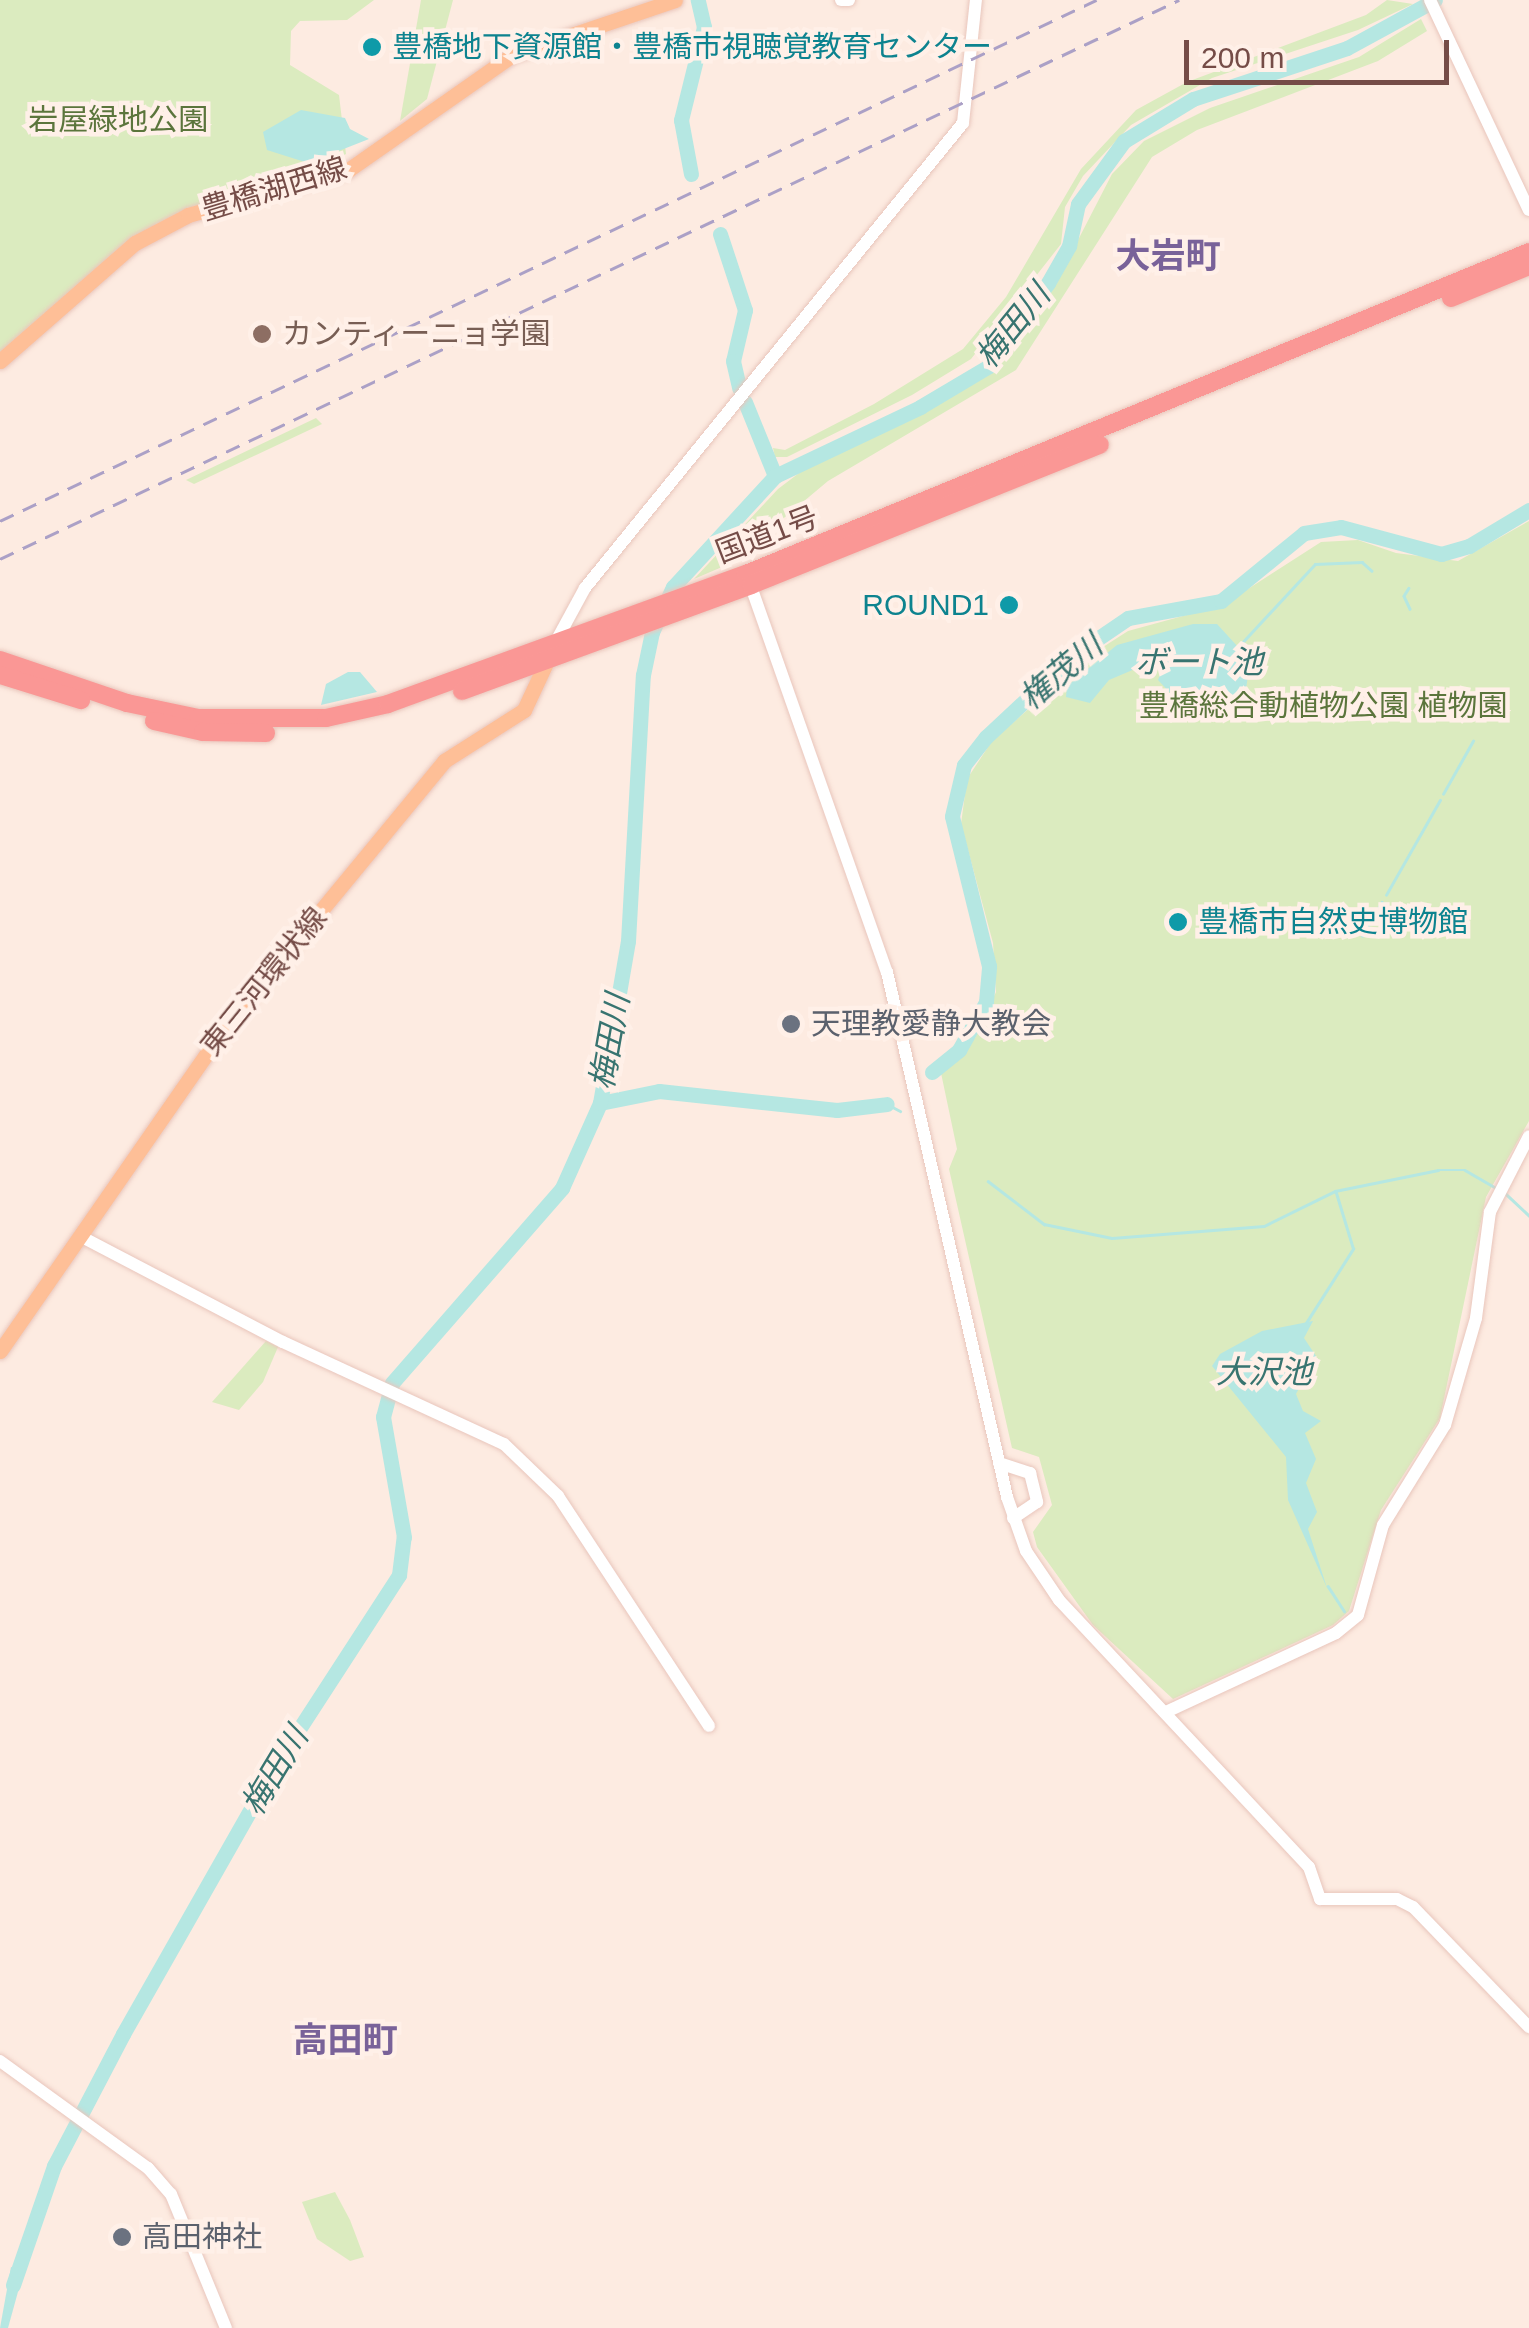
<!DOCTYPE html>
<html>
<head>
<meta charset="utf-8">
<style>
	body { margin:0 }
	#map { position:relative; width:1529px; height:2328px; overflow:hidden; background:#fdebe1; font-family:Helvetica,"Noto Sans JP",sans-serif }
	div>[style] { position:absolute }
	.green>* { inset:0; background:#dbebbf }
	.water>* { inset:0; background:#b5e7e2 }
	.stream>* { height:2.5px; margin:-1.25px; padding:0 1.25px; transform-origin:1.25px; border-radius:1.25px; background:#b5e7e2 }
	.river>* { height:15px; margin:-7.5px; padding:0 7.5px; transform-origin:7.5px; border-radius:7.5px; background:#b5e7e2 }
	.roads { filter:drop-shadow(0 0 2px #e9c6bc) drop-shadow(0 0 2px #e9c6bc) }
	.secondary>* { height:12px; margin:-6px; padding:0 6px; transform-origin:6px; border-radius:6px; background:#fff }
	.primary>* { height:15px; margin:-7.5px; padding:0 7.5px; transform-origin:7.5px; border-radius:7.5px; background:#febf97 }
	.highway>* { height:18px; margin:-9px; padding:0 9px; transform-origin:9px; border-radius:9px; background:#fa9795 }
	.rail>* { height:2.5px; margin-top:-1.25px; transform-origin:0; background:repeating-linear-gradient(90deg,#aba0c6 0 15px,transparent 0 25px) }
	.dots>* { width:28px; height:28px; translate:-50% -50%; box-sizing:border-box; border:5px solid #fff0e8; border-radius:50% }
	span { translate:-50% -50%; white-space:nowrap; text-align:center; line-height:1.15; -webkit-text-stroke:9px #fff0e8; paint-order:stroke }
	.culture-label { font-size:30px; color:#0d838f }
	.left { translate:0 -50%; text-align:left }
	.right { translate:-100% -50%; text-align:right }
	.park-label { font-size:30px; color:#5b753c }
	.street-label { font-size:30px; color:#754c47 }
	.education-label { font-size:30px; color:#785e54 }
	.worship-label { font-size:30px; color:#5b616d }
	.water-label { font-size:32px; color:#387470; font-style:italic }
	.quarter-label { font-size:35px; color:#796299; font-weight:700 }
	.scale { position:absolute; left:1184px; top:40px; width:265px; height:45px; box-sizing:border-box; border:5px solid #754c47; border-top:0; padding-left:12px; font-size:30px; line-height:35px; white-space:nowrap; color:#754c47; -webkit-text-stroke:8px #fff0e8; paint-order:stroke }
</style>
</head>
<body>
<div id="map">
	<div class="green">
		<i style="clip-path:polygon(0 0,374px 0,347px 20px,300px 21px,291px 31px,290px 65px,339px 95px,346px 154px,313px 170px,285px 171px,273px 192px,135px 243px,0 360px)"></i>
		<i style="clip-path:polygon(421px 0,453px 0,427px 99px,400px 121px)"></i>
		<i style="clip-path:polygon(1387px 0,1413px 4px,1358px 30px,1212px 78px,1131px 125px,1083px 176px,1065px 207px,1061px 244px,971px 359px,912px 395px,787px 457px,775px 457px,773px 448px,785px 450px,874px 404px,963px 349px,1006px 297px,1081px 169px,1136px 110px,1187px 82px,1366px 15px)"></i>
		<i style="clip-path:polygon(1421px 19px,1427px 31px,1378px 61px,1197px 130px,1152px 157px,1016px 370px,828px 481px,729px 564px,694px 579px,778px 489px,811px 464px,945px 401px,998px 366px,1042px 310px,1112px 174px,1144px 141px,1210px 108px,1359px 57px)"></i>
		<i style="clip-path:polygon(316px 418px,322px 424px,194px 484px,186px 480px)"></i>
		<i style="clip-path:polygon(1529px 521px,1529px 1121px,1486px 1197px,1440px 1418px,1381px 1510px,1349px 1611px,1333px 1625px,1173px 1699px,1093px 1625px,1037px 1547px,1033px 1532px,1052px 1505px,1039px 1457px,1012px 1448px,949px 1169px,957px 1149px,941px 1073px,975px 1038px,996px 992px,993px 943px,961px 824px,967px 779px,992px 741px,1089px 656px,1128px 631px,1223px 605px,1321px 542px,1358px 540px,1396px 553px,1458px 561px)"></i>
		<i style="clip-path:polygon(266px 1341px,278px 1347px,263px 1382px,239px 1410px,212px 1402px)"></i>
		<i style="clip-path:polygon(335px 2192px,350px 2220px,364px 2257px,350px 2261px,317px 2239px,302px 2202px)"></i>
	</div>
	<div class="water">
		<i style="clip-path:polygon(301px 110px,345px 118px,350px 129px,369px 139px,308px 163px,267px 150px,263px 132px)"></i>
		<i style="clip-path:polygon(1193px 624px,1217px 624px,1250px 660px,1245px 697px,1175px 698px,1158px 680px,1162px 670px,1149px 663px,1109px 680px,1090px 703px,1066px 697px,1067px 686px,1117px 645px)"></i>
		<i style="clip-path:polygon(348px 672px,360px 672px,377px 692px,321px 705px,326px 684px)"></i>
		<i style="clip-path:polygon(1313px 1321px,1304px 1338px,1316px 1356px,1296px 1394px,1303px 1411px,1321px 1421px,1305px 1433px,1316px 1459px,1306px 1483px,1317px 1512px,1308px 1529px,1327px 1588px,1288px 1500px,1286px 1457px,1212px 1366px,1220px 1354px,1262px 1331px)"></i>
		<i style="clip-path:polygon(11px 2267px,24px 2270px,8px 2328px,0 2328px)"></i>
	</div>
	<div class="stream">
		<i style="left:1409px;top:588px;width:9px;rotate:122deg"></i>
		<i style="left:1404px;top:596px;width:14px;rotate:65deg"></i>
		<i style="left:1238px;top:647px;width:113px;rotate:-47.1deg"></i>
		<i style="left:1315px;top:564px;width:47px;rotate:-2.4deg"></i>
		<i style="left:1362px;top:562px;width:13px;rotate:42deg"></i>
		<i style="left:1443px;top:794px;width:61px;rotate:-60.5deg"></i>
		<i style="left:1386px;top:895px;width:109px;rotate:-60.4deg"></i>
		<i style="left:1362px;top:936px;width:39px;rotate:-60deg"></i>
		<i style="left:887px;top:1104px;width:15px;rotate:28deg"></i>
		<i style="left:988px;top:1181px;width:71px;rotate:37.5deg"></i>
		<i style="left:1044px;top:1224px;width:69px;rotate:11.6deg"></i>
		<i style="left:1112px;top:1238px;width:152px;rotate:-4.5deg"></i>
		<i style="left:1264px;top:1226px;width:79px;rotate:-26.2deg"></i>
		<i style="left:1335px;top:1191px;width:105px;rotate:-11.5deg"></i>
		<i style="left:1438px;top:1170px;width:27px"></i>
		<i style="left:1465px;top:1170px;width:38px;rotate:30deg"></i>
		<i style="left:1505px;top:1193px;width:33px;rotate:43deg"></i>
		<i style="left:1306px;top:1323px;width:88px;rotate:-57.6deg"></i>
		<i style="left:1353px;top:1249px;width:59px;rotate:-106.9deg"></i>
		<i style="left:1328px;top:1586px;width:30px;rotate:57deg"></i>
	</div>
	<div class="river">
		<i style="left:691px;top:174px;width:55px;rotate:-100.5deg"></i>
		<i style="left:681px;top:120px;width:96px;rotate:-76.1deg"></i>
		<i style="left:704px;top:27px;width:28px;rotate:-103deg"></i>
		<i style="left:720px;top:234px;width:80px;rotate:71.8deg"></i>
		<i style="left:745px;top:310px;width:52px;rotate:103.2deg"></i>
		<i style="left:733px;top:361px;width:28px;rotate:77deg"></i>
		<i style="left:745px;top:402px;width:80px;rotate:67.9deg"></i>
		<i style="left:932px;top:1072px;width:35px;rotate:-39deg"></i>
		<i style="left:959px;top:1050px;width:55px;rotate:-60.6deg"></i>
		<i style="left:986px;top:1002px;width:36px;rotate:-85deg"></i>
		<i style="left:989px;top:966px;width:154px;rotate:-103.9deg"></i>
		<i style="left:952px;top:816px;width:52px;rotate:-76.8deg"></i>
		<i style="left:964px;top:765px;width:36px;rotate:-52deg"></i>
		<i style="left:986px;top:737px;width:122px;rotate:-43deg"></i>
		<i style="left:1075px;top:654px;width:64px;rotate:-34.2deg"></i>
		<i style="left:1128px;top:618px;width:95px;rotate:-10.4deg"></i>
		<i style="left:1221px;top:601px;width:107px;rotate:-39.3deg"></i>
		<i style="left:1304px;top:533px;width:37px;rotate:-9deg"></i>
		<i style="left:1341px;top:527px;width:104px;rotate:15.1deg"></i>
		<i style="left:1441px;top:554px;width:29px;rotate:-16deg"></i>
		<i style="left:1469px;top:546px;width:70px;rotate:-31deg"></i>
		<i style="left:600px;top:1103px;width:60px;rotate:-11.5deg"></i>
		<i style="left:659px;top:1091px;width:179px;rotate:6.1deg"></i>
		<i style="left:837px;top:1110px;width:50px;rotate:-6.8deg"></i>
		<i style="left:13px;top:2285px;width:126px;rotate:-71deg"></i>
		<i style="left:54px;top:2166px;width:149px;rotate:-62.4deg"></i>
		<i style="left:123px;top:2034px;width:308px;rotate:-60.4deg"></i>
		<i style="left:275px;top:1766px;width:228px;rotate:-57deg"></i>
		<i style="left:399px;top:1575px;width:38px;rotate:-83deg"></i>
		<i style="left:404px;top:1537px;width:122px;rotate:-99.9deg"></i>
		<i style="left:383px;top:1417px;width:35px;rotate:-75deg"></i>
		<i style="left:392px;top:1383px;width:259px;rotate:-48.9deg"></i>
		<i style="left:562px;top:1188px;width:93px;rotate:-65.9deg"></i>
		<i style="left:600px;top:1103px;width:164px;rotate:-80.2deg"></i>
		<i style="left:628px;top:941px;width:266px;rotate:-86.8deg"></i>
		<i style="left:643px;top:675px;width:44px;rotate:-78.2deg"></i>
		<i style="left:652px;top:632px;width:50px;rotate:-65deg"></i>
		<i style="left:673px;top:587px;width:151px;rotate:-47.4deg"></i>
		<i style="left:775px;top:476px;width:161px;rotate:-25.4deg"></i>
		<i style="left:920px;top:407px;width:80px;rotate:-30.7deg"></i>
		<i style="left:989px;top:366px;width:102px;rotate:-54.6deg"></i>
		<i style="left:1048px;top:283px;width:43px;rotate:-60.4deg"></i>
		<i style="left:1069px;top:246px;width:43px;rotate:-77.9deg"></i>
		<i style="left:1078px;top:204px;width:78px;rotate:-53.9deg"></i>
		<i style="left:1124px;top:141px;width:81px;rotate:-31.3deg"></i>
		<i style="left:1193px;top:99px;width:162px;rotate:-18.3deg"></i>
		<i style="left:1347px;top:48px;width:100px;rotate:-28.6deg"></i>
	</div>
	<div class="roads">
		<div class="secondary">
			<i style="left:841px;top:0;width:8px"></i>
			<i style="left:1430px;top:0;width:232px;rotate:64.8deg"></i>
			<i style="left:749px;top:581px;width:415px;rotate:70.6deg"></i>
			<i style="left:887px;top:972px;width:539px;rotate:77.12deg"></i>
			<i style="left:1007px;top:1497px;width:57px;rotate:70.6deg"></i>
			<i style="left:1026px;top:1551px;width:59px;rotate:56deg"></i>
			<i style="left:1059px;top:1600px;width:366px;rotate:46.9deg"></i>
			<i style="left:1309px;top:1867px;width:34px;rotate:71deg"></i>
			<i style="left:1320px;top:1899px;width:77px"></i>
			<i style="left:1397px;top:1899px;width:18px;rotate:27deg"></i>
			<i style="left:1413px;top:1907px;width:167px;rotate:46deg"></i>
			<i style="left:555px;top:643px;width:63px;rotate:-61.4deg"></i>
			<i style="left:585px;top:588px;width:599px;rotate:-50.89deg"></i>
			<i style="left:963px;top:123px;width:124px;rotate:-84deg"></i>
			<i style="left:80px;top:1236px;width:229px;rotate:27.6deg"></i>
			<i style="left:283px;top:1342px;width:243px;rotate:24.8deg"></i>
			<i style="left:504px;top:1444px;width:75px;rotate:43.9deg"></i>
			<i style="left:558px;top:1496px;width:275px;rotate:56.7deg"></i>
			<i style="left:999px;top:1463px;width:33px;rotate:18deg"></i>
			<i style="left:1030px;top:1473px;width:30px;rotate:76deg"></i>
			<i style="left:1037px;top:1502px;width:29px;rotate:146deg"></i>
			<i style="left:1166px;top:1712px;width:187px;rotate:-24.9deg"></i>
			<i style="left:1336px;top:1633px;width:28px;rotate:-39deg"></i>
			<i style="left:1358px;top:1615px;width:93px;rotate:-74.5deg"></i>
			<i style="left:1383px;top:1525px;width:118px;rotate:-58.2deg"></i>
			<i style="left:1445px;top:1425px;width:111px;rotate:-73.8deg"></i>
			<i style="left:1476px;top:1318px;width:107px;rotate:-82.5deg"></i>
			<i style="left:1490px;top:1212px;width:85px;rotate:-62.8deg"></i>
			<i style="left:0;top:2061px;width:183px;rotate:35.9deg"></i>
			<i style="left:148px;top:2168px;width:35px;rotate:49deg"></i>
			<i style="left:171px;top:2194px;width:145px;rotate:67.7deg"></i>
		</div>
		<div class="primary">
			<i style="left:0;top:361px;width:179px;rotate:-41.2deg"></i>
			<i style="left:135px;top:243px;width:60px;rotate:-27.8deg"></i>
			<i style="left:188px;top:215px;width:166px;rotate:-15.7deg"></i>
			<i style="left:348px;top:170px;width:200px;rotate:-35deg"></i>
			<i style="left:512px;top:55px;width:172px;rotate:-18.6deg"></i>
			<i style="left:0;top:1351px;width:401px;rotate:-55.2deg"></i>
			<i style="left:229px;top:1022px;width:338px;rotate:-50.5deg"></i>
			<i style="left:444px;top:761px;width:95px;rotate:-32.5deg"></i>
			<i style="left:524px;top:710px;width:64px;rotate:-65deg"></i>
		</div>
		<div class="highway">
			<i style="left:1451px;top:298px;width:84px;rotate:-22.3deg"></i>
			<i style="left:0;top:660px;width:134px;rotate:18.7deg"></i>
			<i style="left:127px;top:703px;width:73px;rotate:11.9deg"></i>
			<i style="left:198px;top:718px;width:128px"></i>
			<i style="left:326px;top:718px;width:64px;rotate:-12.7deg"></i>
			<i style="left:388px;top:704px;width:381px;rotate:-20deg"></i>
			<i style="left:746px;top:574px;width:847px;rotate:-22.35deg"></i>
			<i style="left:0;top:675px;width:85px;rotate:17.2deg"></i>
			<i style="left:462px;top:691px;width:308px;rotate:-20.1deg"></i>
			<i style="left:751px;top:585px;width:376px;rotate:-21.9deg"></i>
			<i style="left:154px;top:721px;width:50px;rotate:12.7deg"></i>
			<i style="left:203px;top:732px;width:63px;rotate:0.9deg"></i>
		</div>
	</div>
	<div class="rail">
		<i style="left:0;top:521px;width:1214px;rotate:-25.42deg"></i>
		<i style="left:0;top:559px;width:1305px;rotate:-25.37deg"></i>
	</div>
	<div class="dots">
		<i style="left:372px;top:47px;background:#0f9aa8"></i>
		<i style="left:262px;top:334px;background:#8d6e63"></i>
		<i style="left:1009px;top:605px;background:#0f9aa8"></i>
		<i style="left:1178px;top:922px;background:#0f9aa8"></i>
		<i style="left:791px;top:1024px;background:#6b7280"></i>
		<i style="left:122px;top:2237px;background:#6b7280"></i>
	</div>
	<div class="culture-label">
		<span class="left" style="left:392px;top:47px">豊橋地下資源館・豊橋市視聴覚教育センター</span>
		<span class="right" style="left:989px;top:605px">ROUND1</span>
		<span class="left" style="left:1198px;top:922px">豊橋市自然史博物館</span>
	</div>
	<div class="park-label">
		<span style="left:118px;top:120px">岩屋緑地公園</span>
		<span style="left:1323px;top:706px">豊橋総合動植物公園 植物園</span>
	</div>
	<div class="street-label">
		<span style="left:274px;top:189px;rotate:-17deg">豊橋湖西線</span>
		<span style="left:767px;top:535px;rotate:-21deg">国道1号</span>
		<span style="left:264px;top:982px;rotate:-51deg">東三河環状線</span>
	</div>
	<div class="education-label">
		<span class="left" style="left:282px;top:334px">カンティーニョ学園</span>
	</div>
	<div class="worship-label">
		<span class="left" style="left:811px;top:1024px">天理教愛静大教会</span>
		<span class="left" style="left:142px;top:2237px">高田神社</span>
	</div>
	<div class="water-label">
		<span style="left:1013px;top:326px;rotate:-51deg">梅田川</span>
		<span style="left:1199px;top:662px">ボート池</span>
		<span style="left:1061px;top:672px;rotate:-40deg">権茂川</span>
		<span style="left:610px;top:1042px;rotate:-80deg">梅田川</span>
		<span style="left:1264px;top:1372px">大沢池</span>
		<span style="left:275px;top:1771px;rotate:-59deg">梅田川</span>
	</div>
	<div class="quarter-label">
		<span style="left:1168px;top:256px">大岩町</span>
		<span style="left:345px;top:2040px">高田町</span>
	</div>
	<div class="scale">200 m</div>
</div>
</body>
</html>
